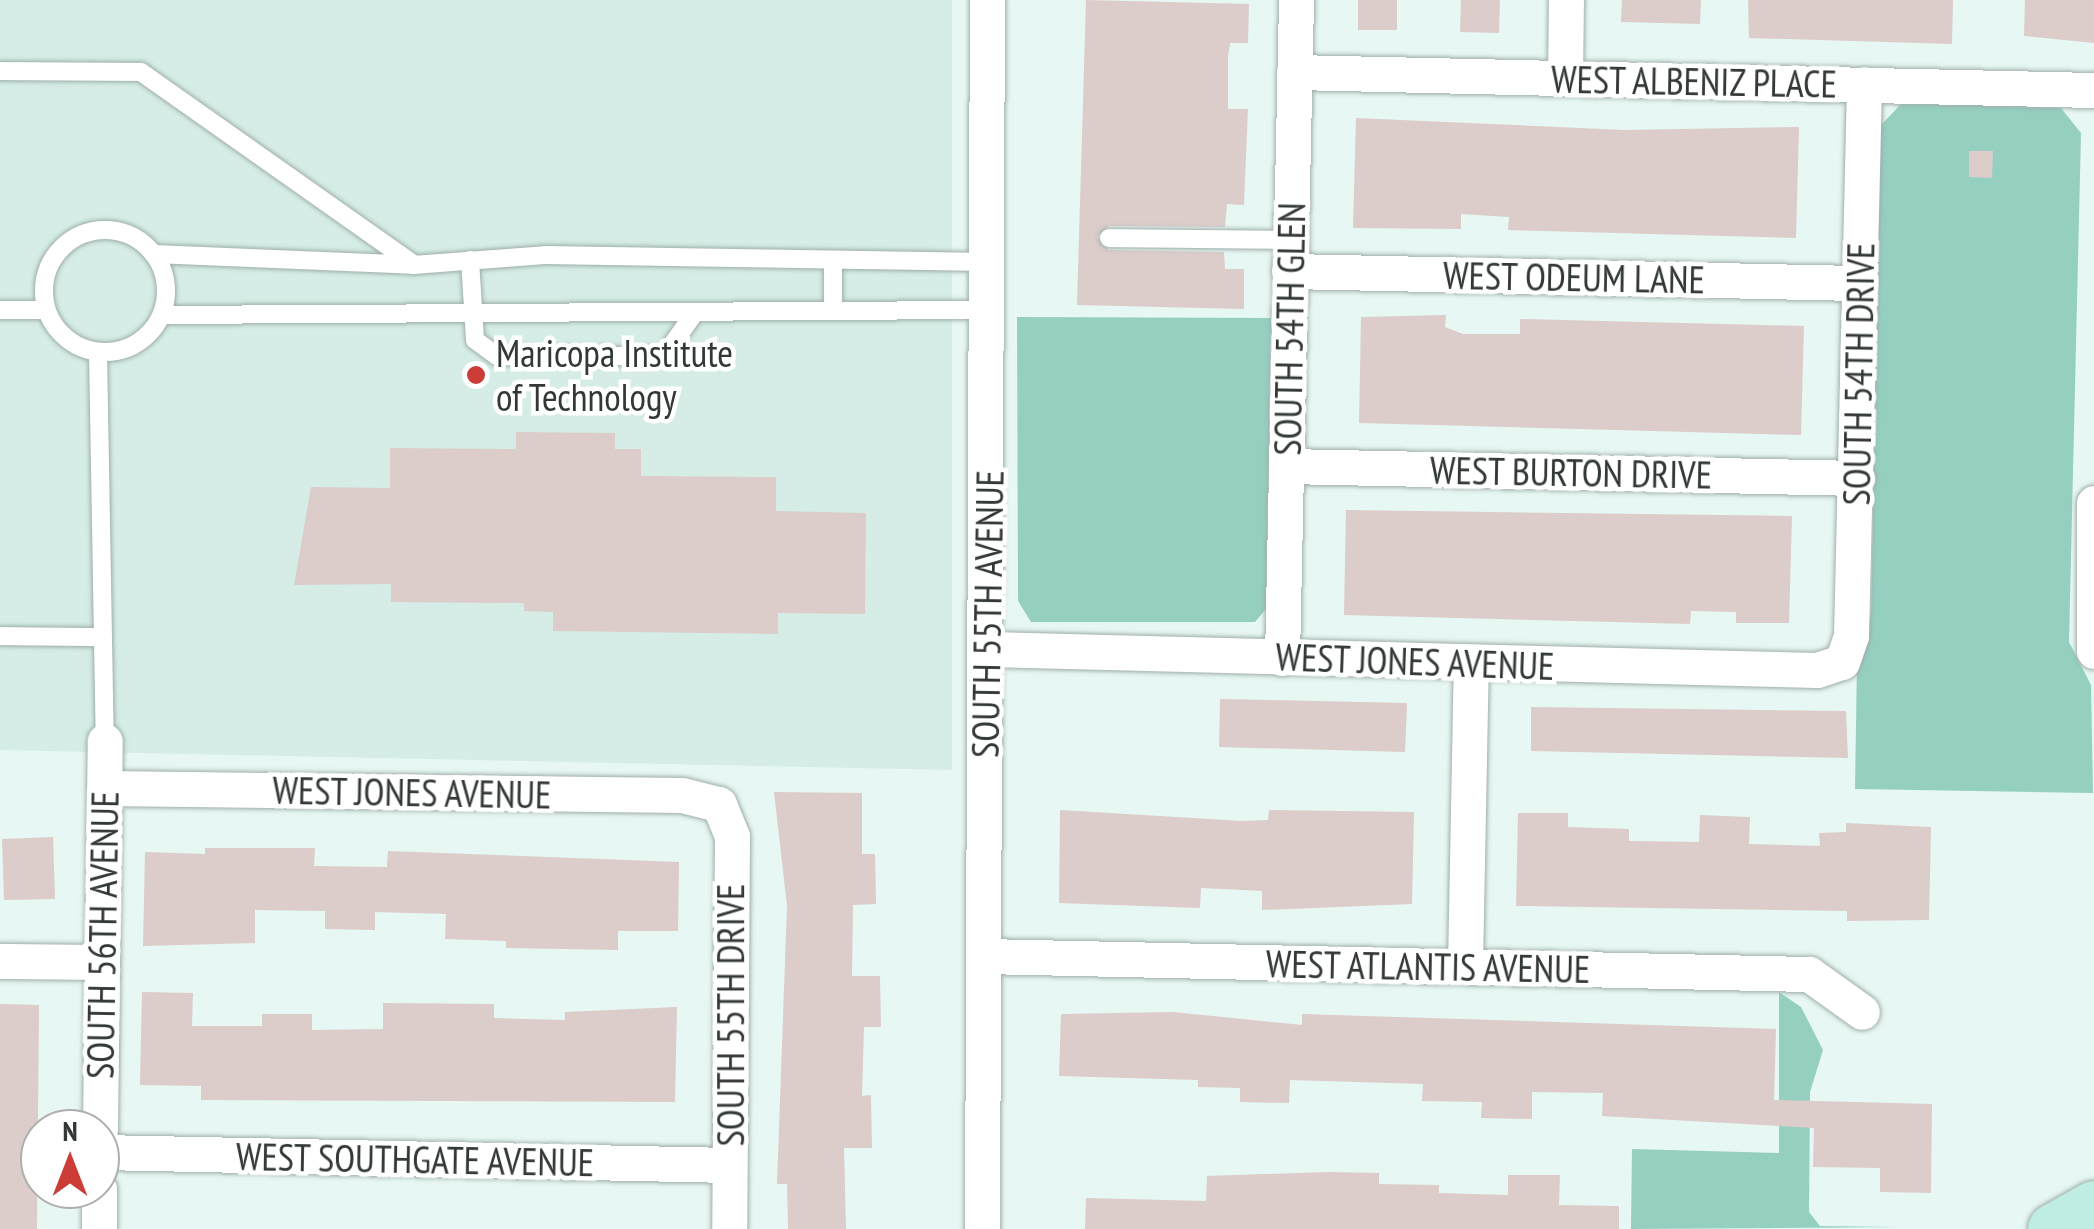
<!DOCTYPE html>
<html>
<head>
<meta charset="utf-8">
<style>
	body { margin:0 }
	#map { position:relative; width:2094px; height:1229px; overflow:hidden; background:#e7f7f3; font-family:"PT Sans Narrow",sans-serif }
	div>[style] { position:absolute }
	.built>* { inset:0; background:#d5ede6 }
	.green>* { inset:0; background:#95cfc0 }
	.building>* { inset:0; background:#dcccca }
	.roads { filter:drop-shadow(0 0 2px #9faeaa) drop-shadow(0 0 2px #9faeaa) }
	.service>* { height:18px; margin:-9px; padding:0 9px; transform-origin:9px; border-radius:9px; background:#fff }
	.service>.ring { margin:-9px; padding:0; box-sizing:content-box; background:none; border:18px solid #fff; border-radius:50% }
	.minor>* { height:35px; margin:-17.5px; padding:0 17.5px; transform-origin:17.5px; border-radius:17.5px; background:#fff }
	.secondary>* { height:50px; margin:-25px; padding:0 25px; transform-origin:25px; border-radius:25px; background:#bfece3 }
	.dots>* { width:28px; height:28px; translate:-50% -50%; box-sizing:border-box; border:5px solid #fff; border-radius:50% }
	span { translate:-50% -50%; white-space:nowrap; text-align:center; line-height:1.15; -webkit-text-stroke:9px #fff; paint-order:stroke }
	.street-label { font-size:38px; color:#323836 }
	.poi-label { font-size:38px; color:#323836 }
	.left { translate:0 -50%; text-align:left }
	.north { position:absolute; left:20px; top:1109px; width:100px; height:100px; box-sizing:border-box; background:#fff; border:2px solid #adafaf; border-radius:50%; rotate:0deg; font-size:28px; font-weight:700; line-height:40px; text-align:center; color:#323836 }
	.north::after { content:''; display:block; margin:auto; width:35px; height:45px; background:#cb3d36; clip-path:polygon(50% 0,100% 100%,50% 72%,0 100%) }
</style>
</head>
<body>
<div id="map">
	<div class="built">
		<i style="clip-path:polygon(0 0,952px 0,952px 770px,0 750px)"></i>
	</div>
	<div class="green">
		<i style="clip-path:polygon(1903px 102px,2061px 108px,2081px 133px,2069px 642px,2091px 685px,2093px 793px,1855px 789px,1857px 662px,1871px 615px,1881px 125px)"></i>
		<i style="clip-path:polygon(1017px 317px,1271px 318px,1266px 609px,1255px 622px,1031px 622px,1018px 601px)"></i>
		<i style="clip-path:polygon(1779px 992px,1801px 1007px,1823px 1050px,1810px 1092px,1809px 1212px,1820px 1226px,1898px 1227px,1631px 1229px,1632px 1149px,1779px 1153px)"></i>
	</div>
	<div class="building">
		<i style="clip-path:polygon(1086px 0,1249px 4px,1248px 43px,1230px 43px,1228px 56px,1228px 109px,1248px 109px,1244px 205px,1227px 204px,1225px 227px,1109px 226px,1097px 237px,1109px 250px,1224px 252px,1225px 269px,1244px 269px,1244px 309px,1077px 305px)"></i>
		<i style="clip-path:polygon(1358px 0,1397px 0,1397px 30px,1358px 30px)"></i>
		<i style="clip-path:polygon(1461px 0,1500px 0,1499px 33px,1460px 32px)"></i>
		<i style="clip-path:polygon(1622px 0,1701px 0,1700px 24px,1621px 22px)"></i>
		<i style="clip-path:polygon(1748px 0,1953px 0,1952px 44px,1749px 38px)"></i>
		<i style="clip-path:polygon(2025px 0,2094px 0,2094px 43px,2024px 36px)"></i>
		<i style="clip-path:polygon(1356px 118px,1624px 130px,1799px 127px,1796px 238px,1508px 230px,1509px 217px,1461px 214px,1461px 229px,1353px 228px)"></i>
		<i style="clip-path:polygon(1969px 151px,1993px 151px,1992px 178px,1969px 177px)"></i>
		<i style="clip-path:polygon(1446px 315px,1445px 327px,1463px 334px,1520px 334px,1520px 319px,1804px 326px,1801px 435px,1359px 423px,1361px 317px)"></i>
		<i style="clip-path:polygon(516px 432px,615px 433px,615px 449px,641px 449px,641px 476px,776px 477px,776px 511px,866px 513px,865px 614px,778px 613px,778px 634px,553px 631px,553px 612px,524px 611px,524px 603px,391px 602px,391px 584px,294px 585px,311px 487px,390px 488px,390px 448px,516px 449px)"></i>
		<i style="clip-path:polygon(1346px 510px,1792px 516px,1789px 623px,1736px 623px,1736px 612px,1691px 611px,1690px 624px,1344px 615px)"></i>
		<i style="clip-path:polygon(1220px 699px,1407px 703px,1405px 752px,1219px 747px)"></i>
		<i style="clip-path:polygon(1531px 707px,1846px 711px,1848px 758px,1531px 751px)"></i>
		<i style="clip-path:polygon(774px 792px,862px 793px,862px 854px,875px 854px,876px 904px,853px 905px,852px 976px,880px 976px,881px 1027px,864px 1027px,862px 1096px,871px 1095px,872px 1148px,844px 1148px,846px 1229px,788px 1229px,787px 1184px,777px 1184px,787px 906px)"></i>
		<i style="clip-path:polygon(1060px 810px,1242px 821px,1268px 820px,1269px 810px,1414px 812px,1412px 904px,1262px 910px,1262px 891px,1201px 888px,1200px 908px,1059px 903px)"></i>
		<i style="clip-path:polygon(1518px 813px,1568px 813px,1568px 827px,1629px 829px,1629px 841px,1699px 842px,1700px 815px,1750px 817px,1749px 844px,1820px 846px,1819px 833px,1846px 832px,1846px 823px,1931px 827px,1929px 920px,1847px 921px,1847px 911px,1516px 906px)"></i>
		<i style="clip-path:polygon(53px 837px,55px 899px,4px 900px,2px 839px)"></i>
		<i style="clip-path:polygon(205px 848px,315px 848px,314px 866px,387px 867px,388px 851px,679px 862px,678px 931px,618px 931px,618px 950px,506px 948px,506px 941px,445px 939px,446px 914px,375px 912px,375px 930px,325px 929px,325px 911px,255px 910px,255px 943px,143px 946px,145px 852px,205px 854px)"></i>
		<i style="clip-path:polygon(142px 992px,193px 993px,192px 1026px,262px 1026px,262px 1014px,312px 1014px,312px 1030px,383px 1029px,383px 1003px,494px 1004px,494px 1018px,565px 1020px,565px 1012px,677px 1007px,675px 1102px,201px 1100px,201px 1086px,140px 1085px)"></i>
		<i style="clip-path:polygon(0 1004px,39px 1005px,37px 1229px,0 1229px)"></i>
		<i style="clip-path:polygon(1173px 1012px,1302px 1025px,1302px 1014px,1776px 1029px,1774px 1100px,1932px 1104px,1931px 1193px,1880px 1192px,1880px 1168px,1813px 1167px,1814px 1128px,1602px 1116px,1603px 1093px,1532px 1092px,1532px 1119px,1481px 1118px,1482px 1102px,1422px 1101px,1423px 1084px,1290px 1080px,1289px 1103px,1240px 1102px,1240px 1088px,1198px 1087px,1198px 1080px,1059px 1076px,1061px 1014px)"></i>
		<i style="clip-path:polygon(1329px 1172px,1379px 1173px,1379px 1184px,1439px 1185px,1439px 1193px,1508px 1195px,1508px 1175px,1560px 1175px,1559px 1205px,1619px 1206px,1619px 1229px,1085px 1229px,1086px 1198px,1206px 1201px,1207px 1176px)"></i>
	</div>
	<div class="roads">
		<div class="service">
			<i style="left:0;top:71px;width:141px;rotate:0.4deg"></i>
			<i style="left:141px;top:72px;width:333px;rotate:35.2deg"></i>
			<i class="ring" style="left:44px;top:230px;width:104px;height:104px"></i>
			<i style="left:1109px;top:238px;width:181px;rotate:0.6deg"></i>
			<i style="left:154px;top:254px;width:259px;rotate:2.4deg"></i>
			<i style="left:413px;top:265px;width:132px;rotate:-4.3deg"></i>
			<i style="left:545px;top:255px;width:445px;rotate:0.9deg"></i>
			<i style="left:470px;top:260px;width:80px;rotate:86.4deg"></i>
			<i style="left:475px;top:340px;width:27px;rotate:36deg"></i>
			<i style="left:497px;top:356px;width:167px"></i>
			<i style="left:664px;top:356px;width:50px;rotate:-54.7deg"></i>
			<i style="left:833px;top:261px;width:50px;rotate:90deg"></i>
			<i style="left:0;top:310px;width:46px"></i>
			<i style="left:162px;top:315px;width:828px;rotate:-0.35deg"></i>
			<i style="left:98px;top:352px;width:389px;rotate:89deg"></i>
			<i style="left:0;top:636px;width:103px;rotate:0.6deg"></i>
		</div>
		<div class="minor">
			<i style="left:1294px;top:72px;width:800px;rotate:1.29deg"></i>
			<i style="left:1565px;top:78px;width:78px;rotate:-89.3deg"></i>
			<i style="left:1289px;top:271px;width:570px;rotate:1.21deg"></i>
			<i style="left:1286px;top:466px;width:571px;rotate:1.2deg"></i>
			<i style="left:2094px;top:503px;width:148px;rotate:90deg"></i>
			<i style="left:988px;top:649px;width:829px;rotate:1.45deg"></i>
			<i style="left:1817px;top:670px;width:26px;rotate:-18deg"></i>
			<i style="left:1842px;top:662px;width:28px;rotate:-71deg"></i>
			<i style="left:1851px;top:636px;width:552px;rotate:-88.65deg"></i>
			<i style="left:1282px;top:658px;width:658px;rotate:-88.78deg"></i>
			<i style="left:105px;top:788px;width:577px;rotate:0.7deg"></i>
			<i style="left:682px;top:795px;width:38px;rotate:14deg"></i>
			<i style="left:719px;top:804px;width:35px;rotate:68deg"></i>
			<i style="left:732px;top:836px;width:393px;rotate:90.4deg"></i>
			<i style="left:983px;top:956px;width:826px;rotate:1.25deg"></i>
			<i style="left:1809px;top:974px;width:65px;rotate:35.6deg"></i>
			<i style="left:0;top:961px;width:102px;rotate:0.6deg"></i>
			<i style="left:1465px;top:966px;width:301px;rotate:-88.9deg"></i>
			<i style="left:100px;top:1129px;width:388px;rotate:-89.3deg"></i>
			<i style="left:100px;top:1152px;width:629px;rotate:1.18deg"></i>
			<i style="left:99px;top:1229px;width:40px;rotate:-90deg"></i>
			<i style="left:982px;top:1229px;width:1229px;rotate:-89.77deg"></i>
		</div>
		<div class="secondary">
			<i style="left:2053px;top:1229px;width:47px;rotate:-29.3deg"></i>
		</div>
	</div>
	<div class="dots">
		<i style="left:476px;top:375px;background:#cb3d36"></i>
	</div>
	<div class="street-label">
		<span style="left:1694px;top:81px;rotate:1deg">WEST ALBENIZ PLACE</span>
		<span style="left:1574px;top:277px;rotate:1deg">WEST ODEUM LANE</span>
		<span style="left:1289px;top:329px;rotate:-89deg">SOUTH 54TH GLEN</span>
		<span style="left:1858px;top:374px;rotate:-89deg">SOUTH 54TH DRIVE</span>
		<span style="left:1571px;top:472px;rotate:1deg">WEST BURTON DRIVE</span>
		<span style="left:987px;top:614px;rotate:-89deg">SOUTH 55TH AVENUE</span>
		<span style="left:1415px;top:661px;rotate:2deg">WEST JONES AVENUE</span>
		<span style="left:412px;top:792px;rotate:1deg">WEST JONES AVENUE</span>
		<span style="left:102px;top:935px;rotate:-89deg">SOUTH 56TH AVENUE</span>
		<span style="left:1428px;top:966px;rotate:1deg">WEST ATLANTIS AVENUE</span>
		<span style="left:730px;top:1015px;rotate:-90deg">SOUTH 55TH DRIVE</span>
		<span style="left:415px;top:1159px;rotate:1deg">WEST SOUTHGATE AVENUE</span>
	</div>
	<div class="poi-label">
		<span class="left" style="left:496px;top:375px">Maricopa Institute<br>of Technology</span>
	</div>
	<div class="north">N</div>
</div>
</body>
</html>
